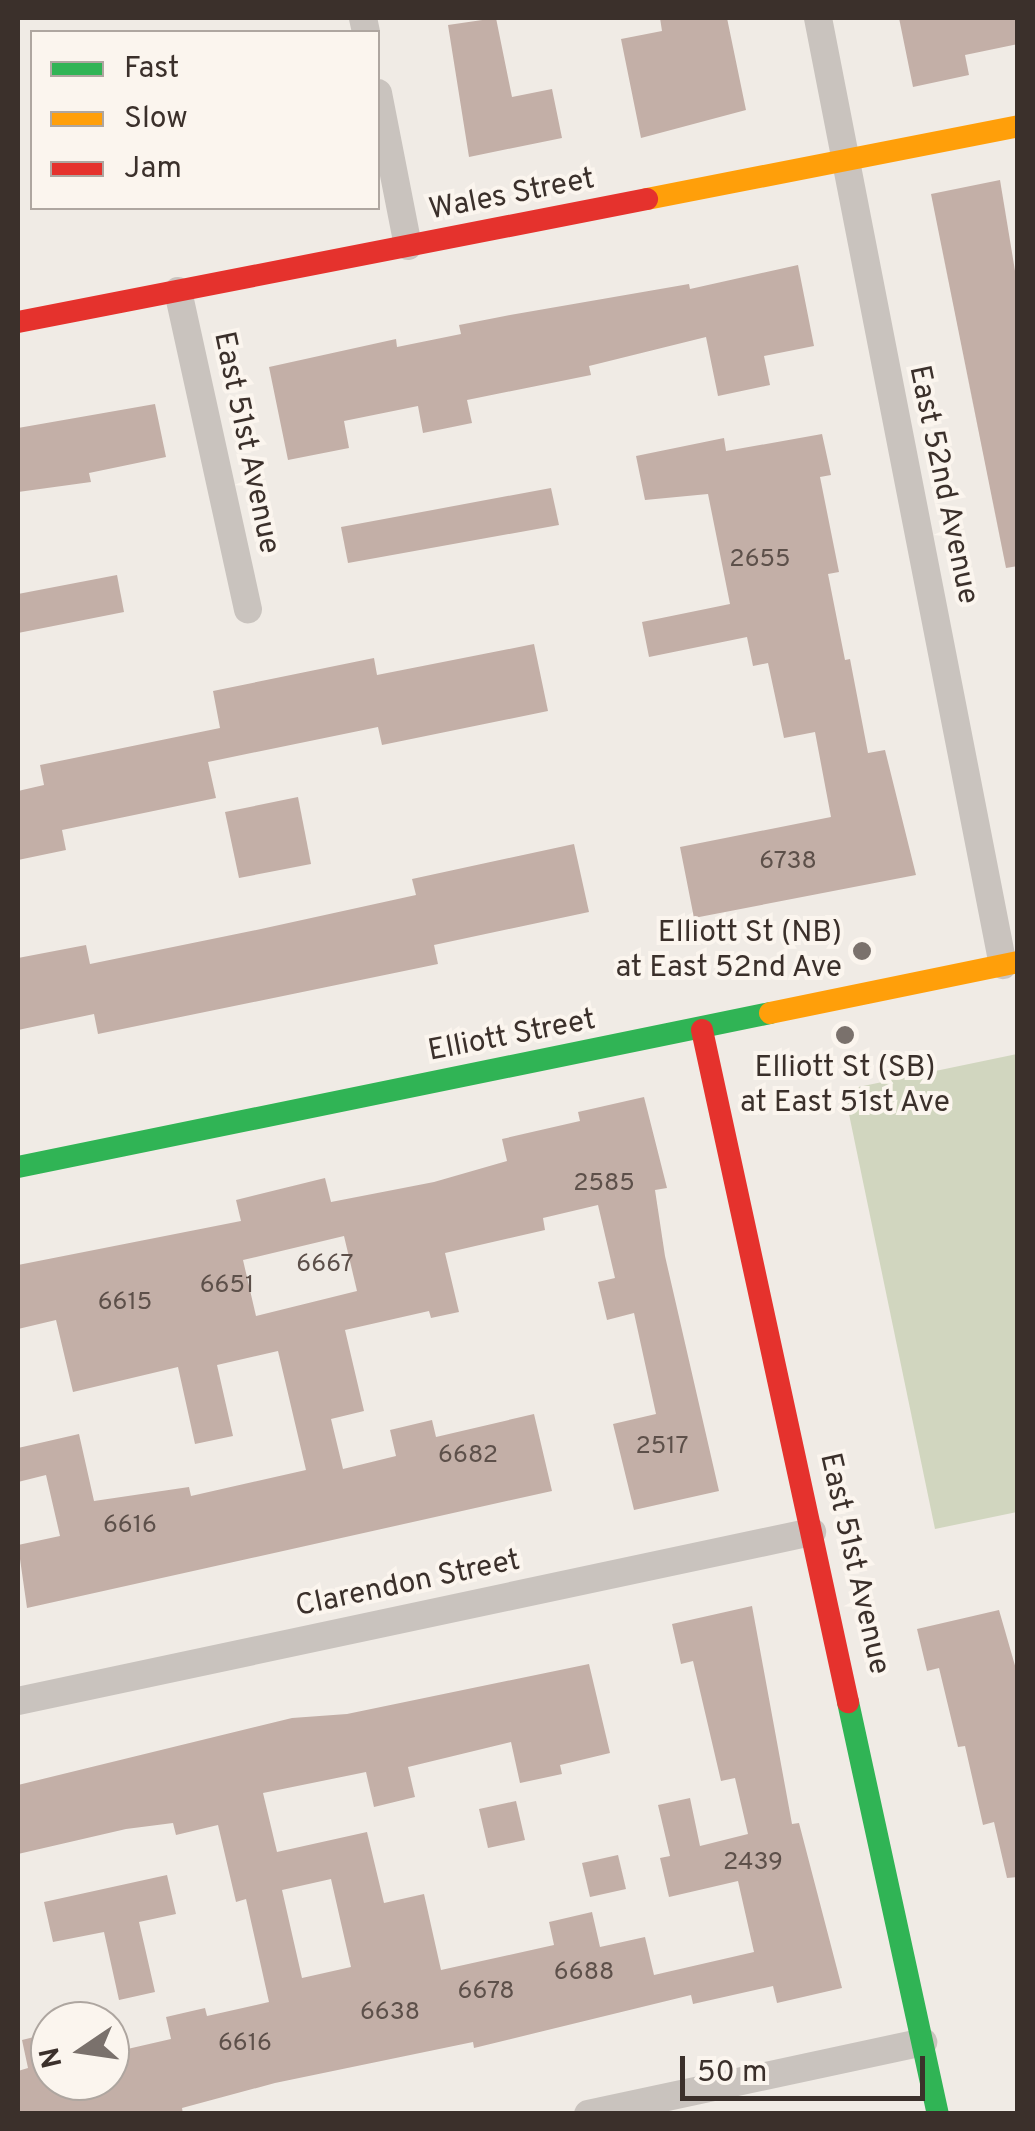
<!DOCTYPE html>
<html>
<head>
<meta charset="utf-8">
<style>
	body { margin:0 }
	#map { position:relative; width:1035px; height:2131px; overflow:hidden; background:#f0ebe5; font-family:Overpass,sans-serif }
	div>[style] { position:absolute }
	.green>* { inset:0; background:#d1d6bf }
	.building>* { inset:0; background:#c3afa7 }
	.street>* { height:28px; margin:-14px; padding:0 14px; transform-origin:14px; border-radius:14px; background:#c9c3be }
	.fast>* { height:22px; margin:-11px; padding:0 11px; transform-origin:11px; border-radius:11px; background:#30b455 }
	.slow>* { height:22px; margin:-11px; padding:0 11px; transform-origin:11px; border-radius:11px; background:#ff9f0a }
	.jam>* { height:22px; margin:-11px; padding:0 11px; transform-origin:11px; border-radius:11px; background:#e5322d }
	.dots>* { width:28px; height:28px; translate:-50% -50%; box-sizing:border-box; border:5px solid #fbf5ee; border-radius:50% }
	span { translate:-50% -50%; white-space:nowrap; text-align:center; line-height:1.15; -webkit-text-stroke:8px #fbf5ee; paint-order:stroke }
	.number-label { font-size:25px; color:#5d504a }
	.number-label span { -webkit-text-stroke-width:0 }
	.street-label { font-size:30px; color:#3b302b }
	.poi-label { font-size:30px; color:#3b302b }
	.right { translate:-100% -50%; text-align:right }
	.frame { position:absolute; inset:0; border:20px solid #3b302b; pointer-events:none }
	.legend { position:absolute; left:30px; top:30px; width:350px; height:180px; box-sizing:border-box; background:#fbf5ee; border:2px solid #aea6a0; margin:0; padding:12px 18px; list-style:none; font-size:30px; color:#3b302b }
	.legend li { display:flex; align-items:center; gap:20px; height:50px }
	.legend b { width:50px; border:2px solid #aea6a0 }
	.north { position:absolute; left:30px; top:2001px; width:100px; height:100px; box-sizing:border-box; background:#fbf5ee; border:2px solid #aea6a0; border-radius:50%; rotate:257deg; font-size:28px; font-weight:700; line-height:40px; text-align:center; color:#3b302b }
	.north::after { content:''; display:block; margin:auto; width:35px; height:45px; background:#7a716c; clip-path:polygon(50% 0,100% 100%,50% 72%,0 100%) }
	.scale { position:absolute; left:680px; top:2056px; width:245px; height:45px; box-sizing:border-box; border:5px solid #3b302b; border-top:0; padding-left:12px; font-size:30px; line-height:35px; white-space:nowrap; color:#3b302b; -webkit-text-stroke:8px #fbf5ee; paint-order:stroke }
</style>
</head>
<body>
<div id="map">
	<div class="green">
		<i style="clip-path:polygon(1017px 1054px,1017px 1512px,935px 1529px,844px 1090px)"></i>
	</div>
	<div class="building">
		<i style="clip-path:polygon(496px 18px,512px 97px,552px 89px,562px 138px,469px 157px,448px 25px)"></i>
		<i style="clip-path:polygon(660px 18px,727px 18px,746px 110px,641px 138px,621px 39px,662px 31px)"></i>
		<i style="clip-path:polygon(899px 18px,1018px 18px,1018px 44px,965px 55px,969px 75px,913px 87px)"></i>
		<i style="clip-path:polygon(1000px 180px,1018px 289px,1018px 566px,1006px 568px,931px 194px)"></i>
		<i style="clip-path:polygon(798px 265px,814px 346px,764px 356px,770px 385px,718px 396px,706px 337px,589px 366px,591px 375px,467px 400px,472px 423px,423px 433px,418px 406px,344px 421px,349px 448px,288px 460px,269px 367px,396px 339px,397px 347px,461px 334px,459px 325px,510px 315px,689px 284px,690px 289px)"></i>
		<i style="clip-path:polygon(155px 404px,166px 457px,89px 473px,91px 482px,18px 492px,18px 428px)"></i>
		<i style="clip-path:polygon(822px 434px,831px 475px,820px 477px,839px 572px,828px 574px,845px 660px,850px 659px,868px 753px,885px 750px,916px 875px,694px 918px,680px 847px,831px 817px,815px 732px,784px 738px,768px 663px,753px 666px,747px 637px,649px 657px,642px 622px,730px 604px,708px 494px,645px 500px,636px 456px,724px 438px,726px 451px)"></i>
		<i style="clip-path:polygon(551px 488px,559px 525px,348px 563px,341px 527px)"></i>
		<i style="clip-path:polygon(117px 575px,124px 612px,18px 633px,18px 594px)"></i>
		<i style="clip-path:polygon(534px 644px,548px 711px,382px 745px,378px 727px,208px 762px,216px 798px,62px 830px,66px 850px,18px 860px,18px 791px,44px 785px,40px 765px,220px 728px,213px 691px,374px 658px,377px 675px)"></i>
		<i style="clip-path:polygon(298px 797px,311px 864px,239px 878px,225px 812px)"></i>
		<i style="clip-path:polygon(574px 844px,589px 912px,434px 945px,438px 964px,98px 1034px,94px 1014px,18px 1030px,18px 958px,86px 945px,90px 964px,261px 929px,416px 895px,412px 879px)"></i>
		<i style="clip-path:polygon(evenodd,644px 1097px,667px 1188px,655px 1190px,665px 1256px,719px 1491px,634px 1510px,613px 1424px,656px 1414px,634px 1313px,607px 1320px,598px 1282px,615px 1278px,598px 1205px,543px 1218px,545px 1230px,445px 1253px,459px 1312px,431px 1318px,429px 1311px,345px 1330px,364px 1411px,331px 1419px,343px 1469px,396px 1456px,390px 1430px,432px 1420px,436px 1437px,534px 1414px,552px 1491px,27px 1608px,18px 1545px,60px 1536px,46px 1475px,18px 1482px,18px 1448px,79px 1434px,94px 1501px,189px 1487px,191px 1496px,306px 1470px,278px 1351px,217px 1365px,233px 1436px,195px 1444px,178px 1367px,73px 1392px,56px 1320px,18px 1329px,18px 1265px,241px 1221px,236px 1200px,325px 1178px,331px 1202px,434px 1182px,507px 1161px,502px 1139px,580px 1121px,578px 1112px,644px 1097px,344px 1236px,357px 1291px,256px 1316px,243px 1260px,344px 1236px)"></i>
		<i style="clip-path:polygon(evenodd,752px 1606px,792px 1824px,799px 1823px,842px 1988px,777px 2003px,773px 1986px,693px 2004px,691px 1995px,474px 2048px,473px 2042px,275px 2083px,182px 2108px,183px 2114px,18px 2114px,18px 2071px,28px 2068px,22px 2040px,50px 2033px,50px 2081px,110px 2081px,110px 2053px,171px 2039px,166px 2017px,205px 2008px,207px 2016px,269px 2002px,246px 1899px,236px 1902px,218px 1825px,176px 1835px,173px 1823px,126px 1829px,18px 1854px,18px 1785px,292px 1718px,347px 1714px,589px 1664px,610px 1753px,560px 1765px,562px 1774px,520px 1783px,511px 1742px,408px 1767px,415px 1797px,374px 1807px,366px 1772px,263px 1793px,277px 1852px,367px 1832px,384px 1903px,424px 1894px,441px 1970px,554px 1945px,549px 1922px,592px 1912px,600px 1947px,645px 1937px,654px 1975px,754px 1952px,738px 1881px,669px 1897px,660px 1858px,670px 1856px,658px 1805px,690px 1798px,700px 1846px,748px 1834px,735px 1778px,721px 1781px,693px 1661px,681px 1664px,672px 1624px,752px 1606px,331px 1879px,351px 1967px,302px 1978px,282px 1890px,331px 1879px)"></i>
		<i style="clip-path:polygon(999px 1610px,1018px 1676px,1018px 1877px,1007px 1878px,994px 1822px,983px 1825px,965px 1746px,958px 1747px,939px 1668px,927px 1671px,917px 1629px)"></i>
		<i style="clip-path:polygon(516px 1801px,525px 1840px,488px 1848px,479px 1809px)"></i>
		<i style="clip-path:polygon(618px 1855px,626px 1889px,590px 1897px,582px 1863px)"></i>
		<i style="clip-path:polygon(167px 1875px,176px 1914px,139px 1922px,155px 1992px,119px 2000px,104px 1932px,53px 1942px,44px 1902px)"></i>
	</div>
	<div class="street">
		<i style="left:363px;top:18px;width:14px;rotate:78deg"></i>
		<i style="left:818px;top:18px;width:965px;rotate:78.95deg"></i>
		<i style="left:378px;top:93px;width:156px;rotate:78.9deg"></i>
		<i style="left:178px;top:291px;width:326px;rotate:77.6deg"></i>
		<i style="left:18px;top:1701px;width:812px;rotate:-12.02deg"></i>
		<i style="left:588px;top:2114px;width:343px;rotate:-12.1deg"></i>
	</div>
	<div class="fast">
		<i style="left:18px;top:1167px;width:768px;rotate:-11.57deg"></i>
		<i style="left:848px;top:1702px;width:422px;rotate:77.7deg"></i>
	</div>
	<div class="slow">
		<i style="left:647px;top:199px;width:378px;rotate:-11.1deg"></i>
		<i style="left:770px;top:1013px;width:253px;rotate:-11.6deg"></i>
	</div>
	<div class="jam">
		<i style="left:18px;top:322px;width:641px;rotate:-11.06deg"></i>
		<i style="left:702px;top:1030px;width:688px;rotate:77.74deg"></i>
	</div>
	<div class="dots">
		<i style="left:862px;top:951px;background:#7a716c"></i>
		<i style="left:845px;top:1035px;background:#7a716c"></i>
	</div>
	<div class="number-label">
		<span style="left:760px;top:560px">2655</span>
		<span style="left:788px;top:862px">6738</span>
		<span style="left:604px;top:1184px">2585</span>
		<span style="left:325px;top:1265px">6667</span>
		<span style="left:227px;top:1286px">6651</span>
		<span style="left:125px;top:1303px">6615</span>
		<span style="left:662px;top:1447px">2517</span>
		<span style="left:468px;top:1456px">6682</span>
		<span style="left:130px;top:1526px">6616</span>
		<span style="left:753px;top:1863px">2439</span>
		<span style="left:584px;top:1973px">6688</span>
		<span style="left:486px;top:1992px">6678</span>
		<span style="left:390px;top:2013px">6638</span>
		<span style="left:245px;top:2044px">6616</span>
	</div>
	<div class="street-label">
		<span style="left:512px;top:196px;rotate:-11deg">Wales Street</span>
		<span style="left:245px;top:443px;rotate:78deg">East 51st Avenue</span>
		<span style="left:942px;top:485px;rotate:78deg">East 52nd Avenue</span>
		<span style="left:512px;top:1037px;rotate:-11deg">Elliott Street</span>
		<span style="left:853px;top:1564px;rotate:77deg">East 51st Avenue</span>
		<span style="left:408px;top:1585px;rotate:-12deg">Clarendon Street</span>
	</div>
	<div class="poi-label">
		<span class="right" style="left:842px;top:951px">Elliott St (NB)<br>at East 52nd Ave</span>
		<span style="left:845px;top:1086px">Elliott St (SB)<br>at East 51st Ave</span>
	</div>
	<div class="frame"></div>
	<ul class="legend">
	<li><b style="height:12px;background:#30b455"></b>Fast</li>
	<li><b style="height:12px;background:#ff9f0a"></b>Slow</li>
	<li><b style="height:12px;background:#e5322d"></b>Jam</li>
	</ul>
	<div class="north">N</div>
	<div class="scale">50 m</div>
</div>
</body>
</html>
